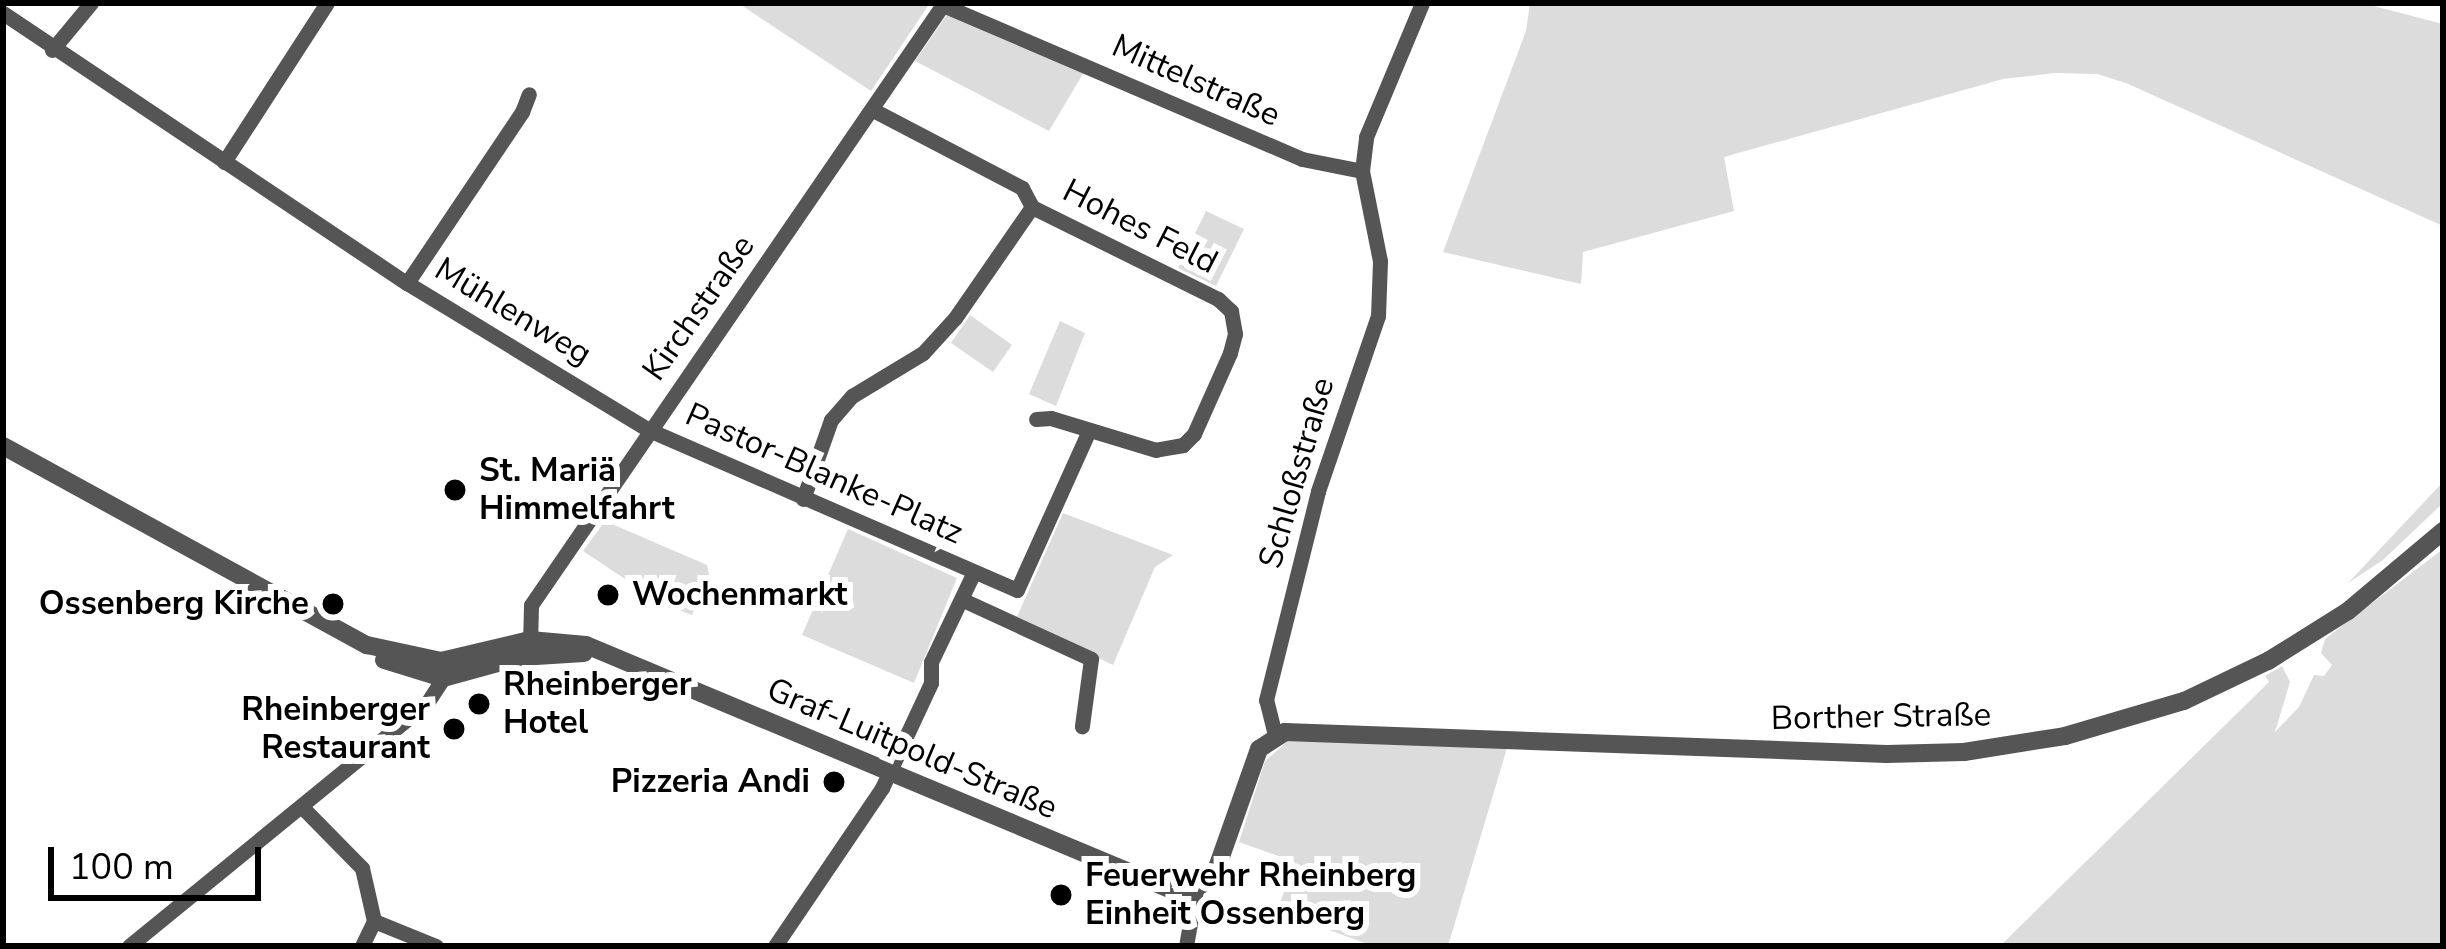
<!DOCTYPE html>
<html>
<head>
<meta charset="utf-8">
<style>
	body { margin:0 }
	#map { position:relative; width:2446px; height:949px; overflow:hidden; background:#fff; font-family:"Nunito Sans",sans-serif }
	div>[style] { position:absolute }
	.green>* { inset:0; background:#dcdcdc }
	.minor>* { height:15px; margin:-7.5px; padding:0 7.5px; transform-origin:7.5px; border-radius:7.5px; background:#555 }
	.tertiary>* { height:18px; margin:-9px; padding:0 9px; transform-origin:9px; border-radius:9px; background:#555 }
	.dots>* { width:33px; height:33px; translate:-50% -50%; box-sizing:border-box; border:6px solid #fff; border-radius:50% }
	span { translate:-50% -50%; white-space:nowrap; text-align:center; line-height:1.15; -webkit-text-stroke:12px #fff; paint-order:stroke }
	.street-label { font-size:33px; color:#000 }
	.poi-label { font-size:33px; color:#000; font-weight:700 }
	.left { translate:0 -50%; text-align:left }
	.right { translate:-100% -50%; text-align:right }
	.frame { position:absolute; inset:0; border:6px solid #000; pointer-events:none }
	.scale { position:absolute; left:48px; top:847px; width:213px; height:54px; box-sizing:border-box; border:6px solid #000; border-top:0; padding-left:15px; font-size:36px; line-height:42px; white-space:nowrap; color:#000; -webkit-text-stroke:9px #fff; paint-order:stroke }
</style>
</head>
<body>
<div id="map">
	<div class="green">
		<i style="clip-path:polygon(738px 3px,930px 3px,871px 91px)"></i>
		<i style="clip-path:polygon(1530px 3px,2362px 3px,2443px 24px,2443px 226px,2126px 83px,2097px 74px,2055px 73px,2003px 79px,1724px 157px,1734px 211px,1583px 252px,1581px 284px,1443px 252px,1526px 31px)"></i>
		<i style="clip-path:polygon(948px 13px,1084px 72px,1049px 131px,915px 61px)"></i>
		<i style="clip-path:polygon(1206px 211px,1244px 229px,1216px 286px,1178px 268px)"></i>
		<i style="clip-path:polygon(970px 315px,1012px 345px,993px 372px,951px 343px)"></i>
		<i style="clip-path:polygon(1060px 321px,1085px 333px,1056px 406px,1029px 394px)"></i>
		<i style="clip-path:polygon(2443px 482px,2443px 503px,2383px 560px,2348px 583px)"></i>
		<i style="clip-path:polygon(1063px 513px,1173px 555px,1155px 567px,1113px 665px,1016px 619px)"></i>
		<i style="clip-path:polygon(605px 521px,707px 565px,709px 574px,692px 615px,661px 603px,583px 551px)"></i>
		<i style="clip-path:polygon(848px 529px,957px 578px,914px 683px,802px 635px)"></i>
		<i style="clip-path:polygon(2443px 549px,2443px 946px,2000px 946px,2269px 682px,2265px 676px,2282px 666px,2290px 682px,2275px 732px,2299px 707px,2314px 675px,2324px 676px,2332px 665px,2321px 653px,2325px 639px)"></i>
		<i style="clip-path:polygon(1289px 740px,1507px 748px,1448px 946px,1373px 946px,1277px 911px,1295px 862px,1239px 842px,1265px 761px)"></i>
	</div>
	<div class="minor">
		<i style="left:943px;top:5px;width:391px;rotate:23.2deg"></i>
		<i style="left:1302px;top:159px;width:61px;rotate:11.3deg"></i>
		<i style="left:3px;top:13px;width:486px;rotate:33.8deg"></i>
		<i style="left:407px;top:283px;width:283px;rotate:31.3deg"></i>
		<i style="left:649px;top:430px;width:401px;rotate:23.5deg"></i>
		<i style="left:1017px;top:590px;width:172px;rotate:-65.7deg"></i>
		<i style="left:52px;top:50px;width:61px;rotate:-50.3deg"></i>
		<i style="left:875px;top:111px;width:166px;rotate:27.6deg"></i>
		<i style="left:1022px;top:188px;width:21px;rotate:62deg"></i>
		<i style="left:1032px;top:207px;width:208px;rotate:26.3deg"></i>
		<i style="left:1218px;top:299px;width:18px;rotate:43deg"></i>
		<i style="left:1231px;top:311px;width:23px;rotate:80deg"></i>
		<i style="left:1235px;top:334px;width:20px;rotate:105deg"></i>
		<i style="left:1230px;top:353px;width:89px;rotate:114deg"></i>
		<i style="left:1194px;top:434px;width:16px;rotate:135deg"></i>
		<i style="left:1183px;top:445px;width:27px;rotate:170deg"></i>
		<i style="left:1156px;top:450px;width:110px;rotate:-163.1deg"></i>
		<i style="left:1051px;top:418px;width:15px;rotate:176deg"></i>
		<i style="left:224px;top:162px;width:189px;rotate:-57.1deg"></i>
		<i style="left:407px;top:283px;width:206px;rotate:-56.1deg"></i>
		<i style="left:522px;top:112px;width:19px;rotate:-69deg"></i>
		<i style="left:803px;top:499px;width:84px;rotate:-70.5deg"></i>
		<i style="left:831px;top:420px;width:32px;rotate:-49deg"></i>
		<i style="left:852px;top:396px;width:83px;rotate:-31.2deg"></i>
		<i style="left:923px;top:353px;width:47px;rotate:-47.6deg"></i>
		<i style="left:955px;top:318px;width:135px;rotate:-55.3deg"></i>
		<i style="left:963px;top:600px;width:141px;rotate:24.7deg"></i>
		<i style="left:1091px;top:659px;width:68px;rotate:97.7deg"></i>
		<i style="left:530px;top:646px;width:41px;rotate:-88.6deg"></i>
		<i style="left:531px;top:605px;width:730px;rotate:-55.55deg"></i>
		<i style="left:1275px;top:735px;width:36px;rotate:-104deg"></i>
		<i style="left:1266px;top:700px;width:215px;rotate:-76deg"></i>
		<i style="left:1318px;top:491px;width:185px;rotate:-71.1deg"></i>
		<i style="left:1378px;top:316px;width:55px;rotate:-87.9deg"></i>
		<i style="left:1380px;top:261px;width:92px;rotate:-101.3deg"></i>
		<i style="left:1362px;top:171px;width:34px;rotate:-83deg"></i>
		<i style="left:1366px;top:137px;width:145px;rotate:-67.3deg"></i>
		<i style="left:301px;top:806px;width:87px;rotate:45.5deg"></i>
		<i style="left:362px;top:868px;width:54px;rotate:77.2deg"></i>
		<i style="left:374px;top:921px;width:28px;rotate:116deg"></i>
		<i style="left:374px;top:921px;width:67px;rotate:22deg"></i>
		<i style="left:129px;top:946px;width:385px;rotate:-39.2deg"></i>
		<i style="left:427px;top:703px;width:30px;rotate:-57deg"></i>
		<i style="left:443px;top:678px;width:9px;rotate:-96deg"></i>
		<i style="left:775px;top:946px;width:191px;rotate:-55.9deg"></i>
		<i style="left:882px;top:788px;width:116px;rotate:-65deg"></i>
		<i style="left:931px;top:683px;width:21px;rotate:-90deg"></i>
		<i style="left:931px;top:662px;width:100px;rotate:-64.5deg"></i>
		<i style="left:1186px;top:946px;width:57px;rotate:-79.9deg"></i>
	</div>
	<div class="tertiary">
		<i style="left:3px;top:446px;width:415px;rotate:28.7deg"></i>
		<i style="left:367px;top:645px;width:76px;rotate:12.2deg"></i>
		<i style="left:441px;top:661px;width:91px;rotate:-13.3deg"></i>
		<i style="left:530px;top:640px;width:56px;rotate:5.1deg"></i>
		<i style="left:586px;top:645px;width:633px;rotate:22.68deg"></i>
		<i style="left:1170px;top:889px;width:19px;rotate:6deg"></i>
		<i style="left:1189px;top:891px;width:27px;rotate:-27deg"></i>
		<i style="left:1213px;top:879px;width:138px;rotate:-70.5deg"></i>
		<i style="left:1259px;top:749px;width:31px;rotate:-33deg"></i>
		<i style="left:1285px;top:732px;width:602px;rotate:2.09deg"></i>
		<i style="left:1887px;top:754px;width:77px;rotate:-1.5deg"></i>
		<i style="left:1964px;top:752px;width:102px;rotate:-9deg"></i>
		<i style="left:2065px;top:736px;width:124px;rotate:-16.4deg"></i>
		<i style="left:2184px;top:701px;width:93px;rotate:-25.5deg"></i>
		<i style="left:2268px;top:661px;width:94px;rotate:-32deg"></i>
		<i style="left:2348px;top:611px;width:124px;rotate:-40.1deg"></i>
		<i style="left:384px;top:660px;width:62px;rotate:17deg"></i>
		<i style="left:443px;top:678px;width:80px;rotate:-15.3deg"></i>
		<i style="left:520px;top:657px;width:64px;rotate:-3.6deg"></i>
	</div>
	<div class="dots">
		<i style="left:455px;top:490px;background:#000"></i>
		<i style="left:608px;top:595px;background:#000"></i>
		<i style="left:333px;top:604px;background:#000"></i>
		<i style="left:479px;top:704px;background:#000"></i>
		<i style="left:454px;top:729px;background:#000"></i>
		<i style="left:834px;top:782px;background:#000"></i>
		<i style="left:1061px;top:895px;background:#000"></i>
	</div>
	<div class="street-label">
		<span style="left:1196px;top:81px;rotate:24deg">Mittelstraße</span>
		<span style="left:1140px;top:227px;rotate:27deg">Hohes Feld</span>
		<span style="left:699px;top:308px;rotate:-55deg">Kirchstraße</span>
		<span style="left:513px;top:312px;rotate:31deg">Mühlenweg</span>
		<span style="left:1297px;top:473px;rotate:-74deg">Schloßstraße</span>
		<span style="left:824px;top:474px;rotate:24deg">Pastor-Blanke-Platz</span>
		<span style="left:1881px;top:717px;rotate:-1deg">Borther Straße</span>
		<span style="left:912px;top:749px;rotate:23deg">Graf-Luitpold-Straße</span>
	</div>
	<div class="poi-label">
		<span class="left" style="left:479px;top:490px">St. Mariä<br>Himmelfahrt</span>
		<span class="left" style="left:632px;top:595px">Wochenmarkt</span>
		<span class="right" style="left:309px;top:604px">Ossenberg Kirche</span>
		<span class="left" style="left:503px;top:704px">Rheinberger<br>Hotel</span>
		<span class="right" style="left:430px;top:729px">Rheinberger<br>Restaurant</span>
		<span class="right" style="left:810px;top:782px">Pizzeria Andi</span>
		<span class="left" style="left:1085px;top:895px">Feuerwehr Rheinberg<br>Einheit Ossenberg</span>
	</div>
	<div class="frame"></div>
	<div class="scale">100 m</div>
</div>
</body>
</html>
